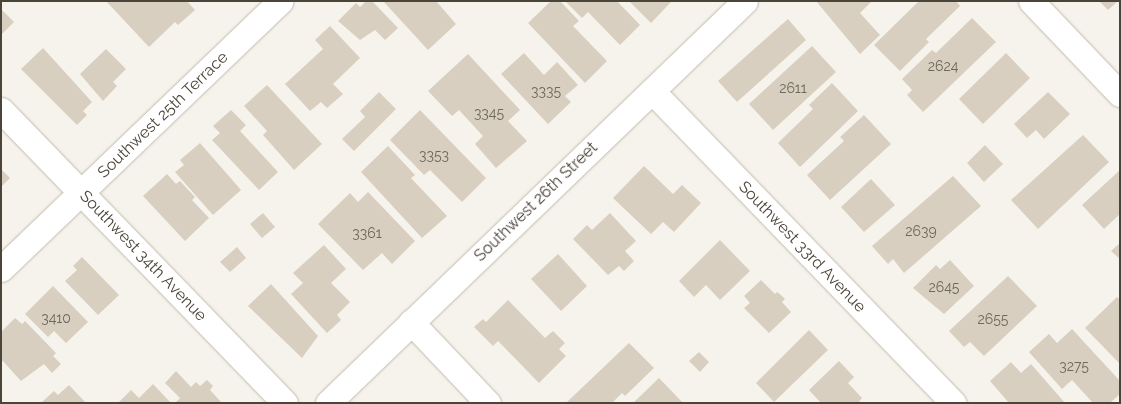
<!DOCTYPE html>
<html>
<head>
<meta charset="utf-8">
<style>
	body { margin:0 }
	#map { position:relative; width:1121px; height:404px; overflow:hidden; background:#f6f3ec; font-family:Raleway,sans-serif }
	div>[style] { position:absolute }
	.building>* { inset:0; background:#d8cfc1 }
	.roads { filter:drop-shadow(0 0 1px #c2bbae) drop-shadow(0 0 1px #c2bbae) }
	.minor>* { height:25px; margin:-12.5px; padding:0 12.5px; transform-origin:12.5px; border-radius:12.5px; background:#fff }
	span { translate:-50% -50%; white-space:nowrap; text-align:center; line-height:1.15; -webkit-text-stroke:5px #fff; paint-order:stroke }
	.number-label { font-size:14px; color:#6e675b }
	.number-label span { -webkit-text-stroke-width:0 }
	.street-label { font-size:16px; color:#4b4439 }
	.frame { position:absolute; inset:0; border:2px solid #4b4439; pointer-events:none }
</style>
</head>
<body>
<div id="map">
	<div class="building">
		<i style="clip-path:polygon(106px 1px,187px 1px,195px 10px,178px 25px,175px 22px,149px 47px)"></i>
		<i style="clip-path:polygon(366px 1px,372px 1px,398px 28px,385px 40px,375px 30px,360px 40px,338px 21px,356px 3px,360px 7px)"></i>
		<i style="clip-path:polygon(383px 1px,436px 1px,456px 24px,428px 50px)"></i>
		<i style="clip-path:polygon(551px 1px,560px 1px,579px 21px,573px 26px,607px 61px,585px 83px,528px 23px)"></i>
		<i style="clip-path:polygon(565px 1px,617px 1px,640px 25px,620px 45px,588px 12px,582px 18px)"></i>
		<i style="clip-path:polygon(629px 1px,672px 1px,651px 23px)"></i>
		<i style="clip-path:polygon(816px 1px,872px 1px,860px 13px,880px 35px,860px 54px)"></i>
		<i style="clip-path:polygon(919px 1px,956px 1px,960px 6px,926px 39px,929px 42px,900px 71px,874px 45px)"></i>
		<i style="clip-path:polygon(1099px 1px,1118px 1px,1108px 10px)"></i>
		<i style="clip-path:polygon(1px 9px,14px 22px,1px 35px)"></i>
		<i style="clip-path:polygon(972px 18px,996px 42px,923px 112px,907px 95px,912px 90px,902px 79px,932px 50px,936px 53px)"></i>
		<i style="clip-path:polygon(788px 19px,806px 40px,737px 102px,718px 81px)"></i>
		<i style="clip-path:polygon(330px 26px,360px 58px,333px 84px,343px 94px,327px 108px,321px 102px,310px 111px,285px 84px,323px 49px,315px 40px)"></i>
		<i style="clip-path:polygon(812px 46px,836px 72px,773px 130px,749px 104px)"></i>
		<i style="clip-path:polygon(43px 48px,92px 102px,83px 111px,87px 115px,77px 125px,21px 69px)"></i>
		<i style="clip-path:polygon(106px 49px,126px 69px,113px 82px,117px 86px,103px 101px,80px 74px)"></i>
		<i style="clip-path:polygon(524px 53px,544px 75px,557px 62px,578px 85px,565px 96px,571px 102px,548px 124px,501px 74px)"></i>
		<i style="clip-path:polygon(1006px 53px,1030px 78px,983px 124px,959px 99px)"></i>
		<i style="clip-path:polygon(468px 54px,520px 110px,508px 121px,527px 141px,496px 168px,475px 144px,483px 136px,459px 110px,452px 116px,428px 91px)"></i>
		<i style="clip-path:polygon(832px 83px,858px 111px,800px 167px,778px 143px,813px 109px,809px 105px)"></i>
		<i style="clip-path:polygon(267px 85px,322px 144px,294px 170px,263px 135px,267px 131px,244px 106px)"></i>
		<i style="clip-path:polygon(379px 92px,396px 109px,354px 151px,342px 139px,365px 117px,360px 111px)"></i>
		<i style="clip-path:polygon(1048px 92px,1070px 114px,1044px 139px,1036px 130px,1027px 138px,1014px 124px)"></i>
		<i style="clip-path:polygon(231px 110px,246px 125px,240px 131px,278px 172px,259px 190px,212px 140px,220px 133px,213px 126px)"></i>
		<i style="clip-path:polygon(420px 110px,486px 178px,462px 202px,430px 170px,424px 175px,390px 140px)"></i>
		<i style="clip-path:polygon(864px 115px,891px 144px,830px 200px,807px 175px,844px 141px,840px 137px)"></i>
		<i style="clip-path:polygon(1083px 135px,1109px 162px,1038px 229px,1011px 200px)"></i>
		<i style="clip-path:polygon(200px 143px,241px 190px,213px 215px,175px 172px,184px 165px,180px 160px)"></i>
		<i style="clip-path:polygon(985px 145px,1003px 164px,984px 182px,967px 163px)"></i>
		<i style="clip-path:polygon(388px 146px,415px 175px,411px 178px,447px 216px,422px 238px,361px 172px)"></i>
		<i style="clip-path:polygon(644px 166px,673px 194px,682px 185px,701px 203px,674px 232px,663px 222px,651px 234px,613px 198px)"></i>
		<i style="clip-path:polygon(1px 169px,10px 178px,1px 187px)"></i>
		<i style="clip-path:polygon(1120px 170px,1120px 214px,1104px 229px,1082px 205px)"></i>
		<i style="clip-path:polygon(167px 174px,176px 184px,180px 181px,195px 197px,192px 200px,209px 218px,185px 241px,143px 196px)"></i>
		<i style="clip-path:polygon(953px 176px,981px 206px,904px 273px,893px 259px,888px 264px,872px 246px)"></i>
		<i style="clip-path:polygon(871px 179px,895px 205px,864px 232px,841px 207px)"></i>
		<i style="clip-path:polygon(368px 192px,415px 241px,392px 264px,382px 253px,363px 270px,318px 224px,350px 193px,358px 202px)"></i>
		<i style="clip-path:polygon(263px 213px,275px 227px,262px 238px,250px 224px)"></i>
		<i style="clip-path:polygon(610px 213px,636px 241px,625px 251px,634px 261px,624px 271px,619px 266px,608px 275px,573px 239px,587px 225px,592px 230px)"></i>
		<i style="clip-path:polygon(720px 240px,750px 271px,720px 300px,706px 285px,694px 297px,679px 281px)"></i>
		<i style="clip-path:polygon(1120px 243px,1120px 259px,1111px 251px)"></i>
		<i style="clip-path:polygon(324px 245px,346px 269px,331px 283px,350px 302px,337px 315px,341px 320px,327px 333px,291px 294px,303px 283px,293px 273px)"></i>
		<i style="clip-path:polygon(237px 247px,246px 258px,230px 272px,220px 262px)"></i>
		<i style="clip-path:polygon(558px 254px,587px 286px,561px 311px,531px 279px)"></i>
		<i style="clip-path:polygon(82px 257px,119px 295px,98px 315px,65px 281px,77px 270px,73px 266px)"></i>
		<i style="clip-path:polygon(950px 260px,974px 286px,944px 314px,913px 288px,936px 265px,940px 269px)"></i>
		<i style="clip-path:polygon(1008px 276px,1037px 306px,984px 356px,970px 342px,964px 347px,949px 331px)"></i>
		<i style="clip-path:polygon(761px 280px,775px 294px,777px 292px,781px 295px,785px 299px,782px 302px,791px 312px,769px 333px,744px 308px,750px 303px,744px 296px)"></i>
		<i style="clip-path:polygon(271px 284px,318px 336px,302px 358px,248px 306px)"></i>
		<i style="clip-path:polygon(53px 286px,88px 322px,66px 343px,54px 331px,48px 337px,25px 314px)"></i>
		<i style="clip-path:polygon(1117px 297px,1120px 300px,1120px 364px,1085px 328px)"></i>
		<i style="clip-path:polygon(508px 300px,545px 338px,553px 331px,565px 343px,559px 349px,566px 356px,539px 383px,498px 341px,493px 346px,474px 327px,483px 319px,486px 322px)"></i>
		<i style="clip-path:polygon(15px 318px,22px 324px,25px 321px,56px 353px,53px 356px,61px 364px,52px 373px,44px 364px,21px 381px,1px 359px,1px 332px)"></i>
		<i style="clip-path:polygon(1072px 329px,1120px 381px,1120px 394px,1110px 403px,1093px 403px,1072px 380px,1062px 389px,1029px 352px,1049px 334px,1057px 343px)"></i>
		<i style="clip-path:polygon(809px 330px,828px 350px,774px 402px,756px 383px)"></i>
		<i style="clip-path:polygon(629px 343px,654px 368px,625px 396px,622px 393px,612px 403px,566px 403px)"></i>
		<i style="clip-path:polygon(699px 352px,709px 362px,700px 372px,689px 361px)"></i>
		<i style="clip-path:polygon(839px 361px,854px 377px,848px 383px,862px 398px,858px 403px,821px 403px,809px 390px)"></i>
		<i style="clip-path:polygon(1011px 362px,1021px 373px,1031px 364px,1065px 403px,1009px 403px,990px 381px)"></i>
		<i style="clip-path:polygon(176px 371px,191px 387px,196px 382px,200px 386px,207px 380px,213px 386px,210px 390px,222px 403px,175px 403px,180px 398px,165px 383px)"></i>
		<i style="clip-path:polygon(659px 378px,683px 403px,633px 403px)"></i>
		<i style="clip-path:polygon(153px 384px,171px 403px,118px 403px,131px 390px,139px 398px)"></i>
		<i style="clip-path:polygon(69px 385px,86px 403px,41px 403px,54px 391px,58px 395px)"></i>
	</div>
	<div class="roads">
		<div class="minor">
			<i style="left:1031px;top:1px;width:129px;rotate:46.3deg"></i>
			<i style="left:652px;top:91px;width:434px;rotate:46deg"></i>
			<i style="left:1px;top:110px;width:408px;rotate:45.9deg"></i>
			<i style="left:1px;top:269px;width:387px;rotate:-43.8deg"></i>
			<i style="left:411px;top:322px;width:112px;rotate:46.5deg"></i>
			<i style="left:328px;top:403px;width:579px;rotate:-43.95deg"></i>
		</div>
	</div>
	<div class="number-label">
		<span style="left:943px;top:66px">2624</span>
		<span style="left:793px;top:88px">2611</span>
		<span style="left:546px;top:91px">3335</span>
		<span style="left:489px;top:113px">3345</span>
		<span style="left:434px;top:155px">3353</span>
		<span style="left:921px;top:231px">2639</span>
		<span style="left:367px;top:233px">3361</span>
		<span style="left:944px;top:287px">2645</span>
		<span style="left:56px;top:318px">3410</span>
		<span style="left:993px;top:319px">2655</span>
		<span style="left:1074px;top:366px">3275</span>
	</div>
	<div class="street-label">
		<span style="left:163px;top:115px;rotate:-44deg">Southwest 25th Terrace</span>
		<span style="left:536px;top:202px;rotate:-44deg">Southwest 26th Street</span>
		<span style="left:802px;top:247px;rotate:46deg">Southwest 33rd Avenue</span>
		<span style="left:143px;top:256px;rotate:46deg">Southwest 34th Avenue</span>
	</div>
	<div class="frame"></div>
</div>
</body>
</html>
